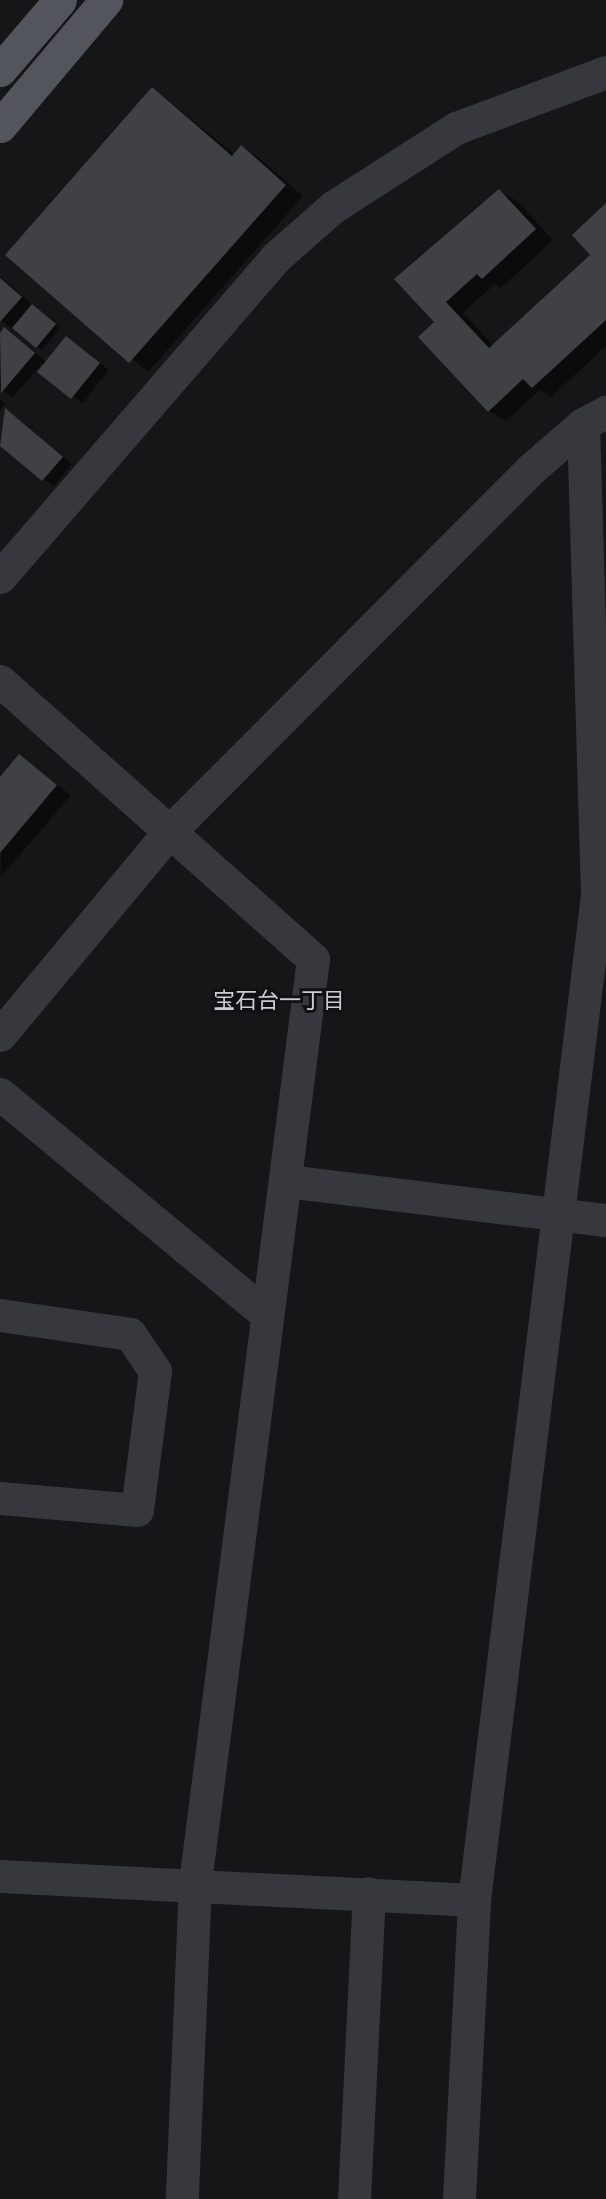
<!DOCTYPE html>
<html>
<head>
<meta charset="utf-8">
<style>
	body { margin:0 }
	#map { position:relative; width:606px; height:2199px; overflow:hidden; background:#161618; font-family:"DejaVu Sans","Noto Sans JP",sans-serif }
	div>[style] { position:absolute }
	.shadow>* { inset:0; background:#0007 }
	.building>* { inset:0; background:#404145 }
	.street>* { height:33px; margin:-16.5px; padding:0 16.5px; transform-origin:16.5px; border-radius:16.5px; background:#37383d }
	.primary>* { height:33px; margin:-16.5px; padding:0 16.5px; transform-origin:16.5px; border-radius:16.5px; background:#53555c }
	span { translate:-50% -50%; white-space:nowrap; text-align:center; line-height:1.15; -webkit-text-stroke:6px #111113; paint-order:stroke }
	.neighbourhood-label { font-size:22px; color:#c9ccd4 }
</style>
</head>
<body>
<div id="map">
	<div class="shadow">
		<i style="clip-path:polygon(153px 88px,235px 155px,242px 147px,259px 158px,303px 196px,148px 372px,7px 255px)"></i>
		<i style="clip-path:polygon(499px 191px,517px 201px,553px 240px,501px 288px,495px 284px,463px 313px,494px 346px,592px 255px,606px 205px,606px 346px,551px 397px,540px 390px,506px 421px,489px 411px,436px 322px)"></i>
		<i style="clip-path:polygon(0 277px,60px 328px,42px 350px,0 320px)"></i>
		<i style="clip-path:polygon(5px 329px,47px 362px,67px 338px,109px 370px,82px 404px,42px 364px,13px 397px,0 389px,0 335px)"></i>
		<i style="clip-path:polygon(0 399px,5px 404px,0 410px)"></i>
		<i style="clip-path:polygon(5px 410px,72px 464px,54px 486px,0 444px)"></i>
		<i style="clip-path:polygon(19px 756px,71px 795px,1px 877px,0 779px)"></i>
	</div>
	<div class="building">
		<i style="clip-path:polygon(152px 87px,232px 156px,241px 145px,286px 185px,129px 363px,5px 255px)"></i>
		<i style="clip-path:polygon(499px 189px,536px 229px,482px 279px,477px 274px,446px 302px,489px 348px,590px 255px,572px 235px,606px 203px,606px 320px,532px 388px,523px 379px,488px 412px,418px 337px,434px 322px,394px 279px)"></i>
		<i style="clip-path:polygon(0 278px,22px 297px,0 322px)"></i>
		<i style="clip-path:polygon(32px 304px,56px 324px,36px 348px,12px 328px)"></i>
		<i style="clip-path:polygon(4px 327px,35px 353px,1px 393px,0 333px)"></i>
		<i style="clip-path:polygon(66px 336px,100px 363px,71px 399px,37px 372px)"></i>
		<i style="clip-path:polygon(5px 408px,63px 457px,42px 481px,0 446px)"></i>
		<i style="clip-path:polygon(19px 754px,57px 785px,0 853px,0 777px)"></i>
	</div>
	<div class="street">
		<i style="left:0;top:577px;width:421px;rotate:-49.2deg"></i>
		<i style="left:275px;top:258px;width:77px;rotate:-41.3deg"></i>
		<i style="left:333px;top:207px;width:146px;rotate:-32.7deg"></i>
		<i style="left:456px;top:128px;width:160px;rotate:-20.5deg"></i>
		<i style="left:0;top:681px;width:419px;rotate:41.6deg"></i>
		<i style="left:313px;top:959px;width:932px;rotate:97.28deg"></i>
		<i style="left:195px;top:1883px;width:316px;rotate:92.4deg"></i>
		<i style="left:0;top:1035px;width:266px;rotate:-50.2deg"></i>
		<i style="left:170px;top:831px;width:511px;rotate:-45.08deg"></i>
		<i style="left:531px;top:469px;width:69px;rotate:-40.9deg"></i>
		<i style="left:583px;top:424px;width:26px;rotate:-28deg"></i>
		<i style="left:0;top:1094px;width:345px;rotate:39.6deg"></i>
		<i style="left:287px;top:1181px;width:321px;rotate:7deg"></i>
		<i style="left:0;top:1315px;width:131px;rotate:8.3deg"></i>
		<i style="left:130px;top:1334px;width:45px;rotate:56deg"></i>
		<i style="left:155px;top:1371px;width:140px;rotate:97.4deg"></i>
		<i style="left:137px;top:1510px;width:138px;rotate:-175deg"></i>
		<i style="left:0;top:1876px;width:475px;rotate:2.9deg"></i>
		<i style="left:354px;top:2199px;width:306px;rotate:-87.2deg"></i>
		<i style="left:459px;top:2199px;width:299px;rotate:-87.1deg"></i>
		<i style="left:474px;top:1900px;width:1012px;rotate:-83.02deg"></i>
		<i style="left:597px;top:895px;width:471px;rotate:-91.7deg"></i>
	</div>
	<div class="primary">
		<i style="left:0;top:70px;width:92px;rotate:-49.4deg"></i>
		<i style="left:0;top:126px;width:165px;rotate:-49.9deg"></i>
	</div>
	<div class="neighbourhood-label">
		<span style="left:279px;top:1001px">宝石台一丁目</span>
	</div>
</div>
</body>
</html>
